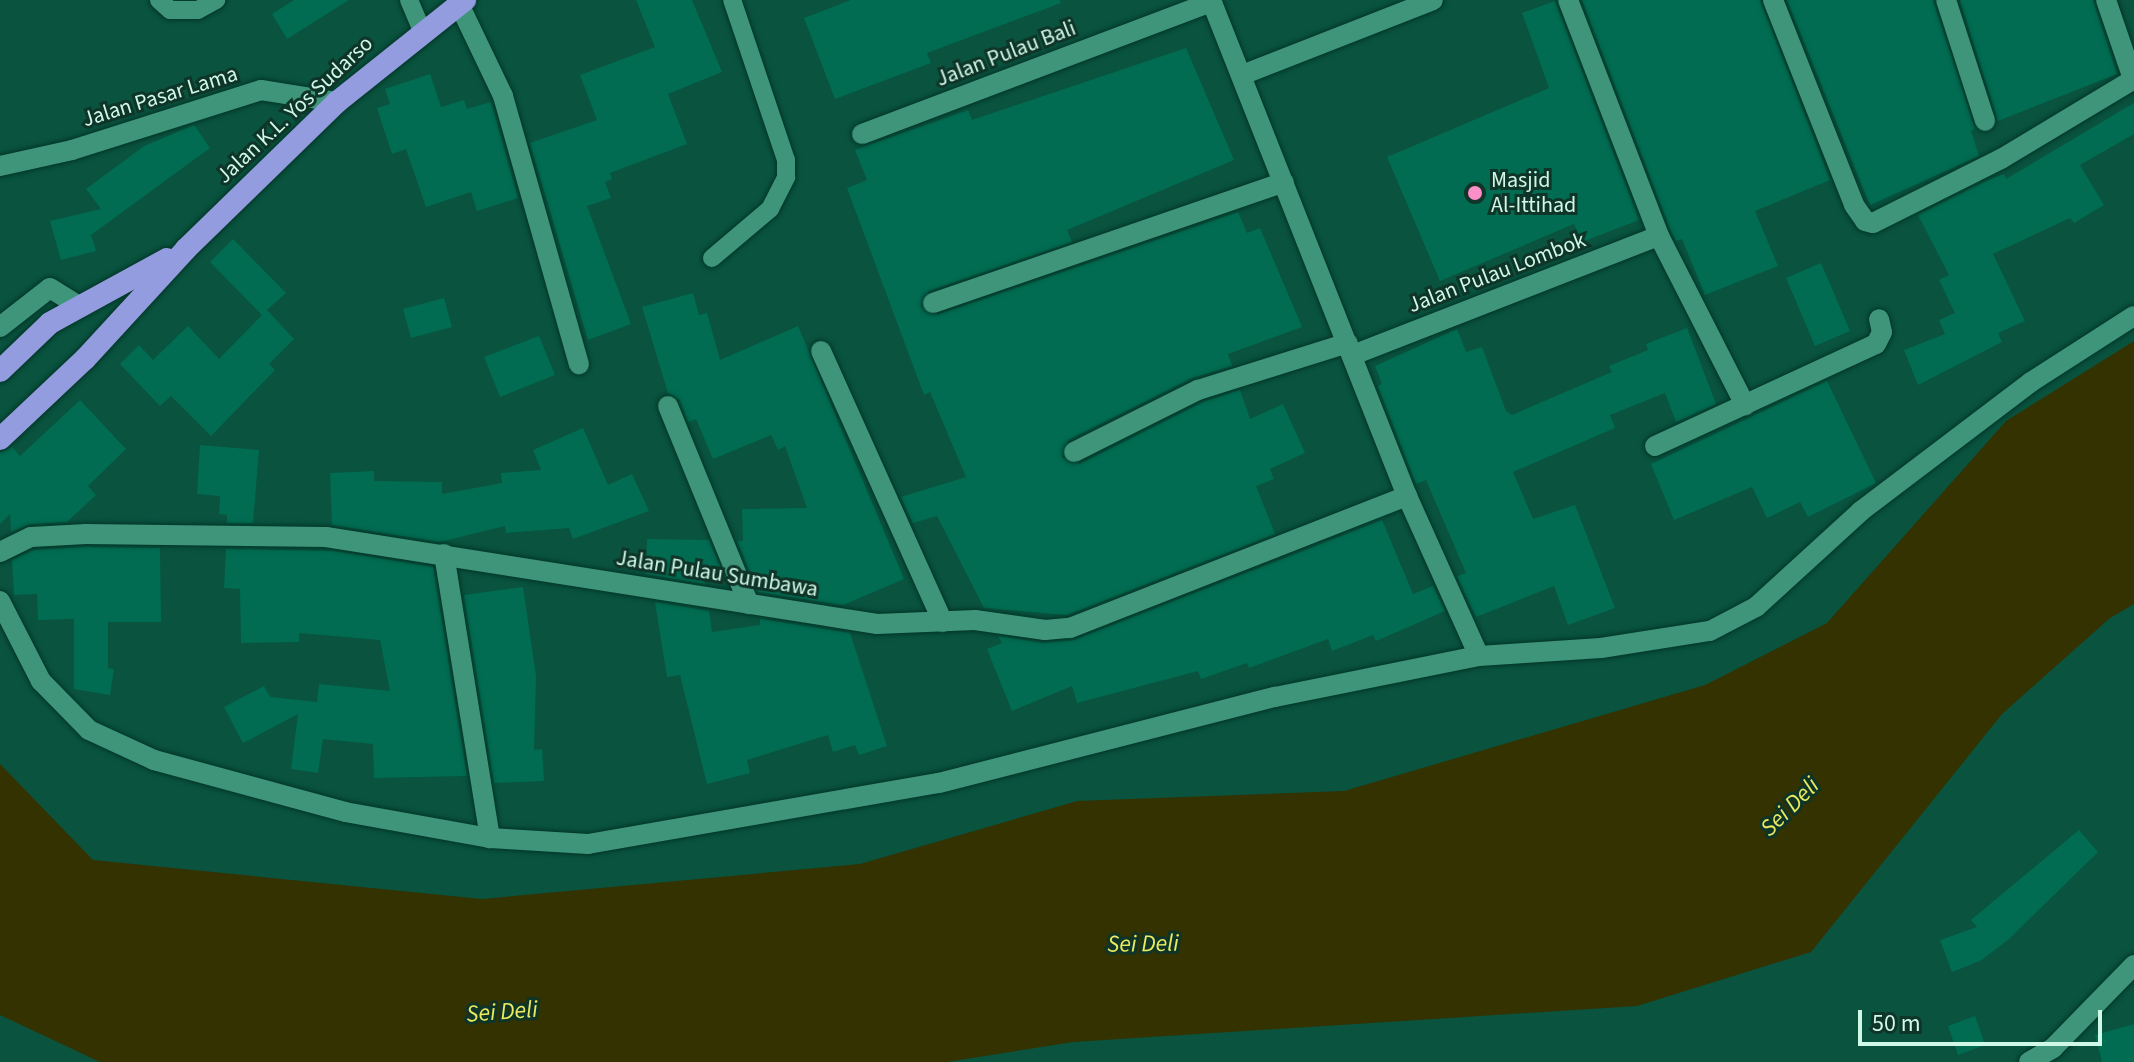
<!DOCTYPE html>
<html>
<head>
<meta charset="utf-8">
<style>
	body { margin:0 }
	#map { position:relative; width:2134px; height:1062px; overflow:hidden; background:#09533f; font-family:"Source Sans 3",sans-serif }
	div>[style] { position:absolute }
	.water>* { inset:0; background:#333200 }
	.building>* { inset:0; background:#016c52 }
	.roads { filter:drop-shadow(0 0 2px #033527) drop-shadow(0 0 2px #033527) }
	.service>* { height:18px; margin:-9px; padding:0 9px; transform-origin:9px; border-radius:9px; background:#3e9579 }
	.minor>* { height:20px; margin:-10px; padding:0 10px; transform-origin:10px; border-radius:10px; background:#3e9579 }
	.tertiary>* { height:20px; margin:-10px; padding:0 10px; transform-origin:10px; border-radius:10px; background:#3e9579 }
	.trunk>* { height:22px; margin:-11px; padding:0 11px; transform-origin:11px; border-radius:11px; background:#949ce0 }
	.dots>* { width:22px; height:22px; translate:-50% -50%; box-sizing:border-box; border:4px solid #0f3428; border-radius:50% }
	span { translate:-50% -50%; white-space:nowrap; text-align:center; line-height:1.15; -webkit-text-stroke:6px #0f3428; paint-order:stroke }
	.street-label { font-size:22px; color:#d0f8e8 }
	.poi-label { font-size:22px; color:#d0f8e8 }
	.left { translate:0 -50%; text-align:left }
	.water-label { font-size:24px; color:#eaea5f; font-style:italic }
	.scale { position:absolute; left:1858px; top:1010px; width:244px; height:36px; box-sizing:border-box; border:4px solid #d0f8e8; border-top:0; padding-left:10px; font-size:24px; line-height:28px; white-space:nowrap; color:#d0f8e8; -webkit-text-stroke:6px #0f3428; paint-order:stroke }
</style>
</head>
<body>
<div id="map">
	<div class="water">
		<i style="clip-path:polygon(2134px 341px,2134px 604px,2110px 618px,2002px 714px,1811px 952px,1637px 1006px,1073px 1042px,947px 1062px,100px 1062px,0 1015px,0 764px,93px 860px,482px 899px,860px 864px,1077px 801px,1344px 791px,1705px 685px,1827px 623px,2006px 421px)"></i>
	</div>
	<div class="building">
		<i style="clip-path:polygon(294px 0,349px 0,287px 39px,272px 14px)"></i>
		<i style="clip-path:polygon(636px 0,692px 0,722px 72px,668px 94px,687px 144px,610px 173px,612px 179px,605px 182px,611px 198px,587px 206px,631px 324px,588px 340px,530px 143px,597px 120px,580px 75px,655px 47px)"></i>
		<i style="clip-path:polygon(851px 0,1060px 0,1061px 3px,927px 53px,931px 63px,835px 99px,804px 18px)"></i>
		<i style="clip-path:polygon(1582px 0,1760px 0,1830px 180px,1755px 211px,1778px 266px,1705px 295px,1682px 239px,1676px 241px,1671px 231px)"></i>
		<i style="clip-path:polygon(1787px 0,1933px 0,1975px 129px,1971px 131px,1979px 156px,1870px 205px)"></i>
		<i style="clip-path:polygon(1960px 0,2093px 0,2117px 74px,1998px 121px)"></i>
		<i style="clip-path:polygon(1555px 1px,1639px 220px,1582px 242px,1574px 224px,1440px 281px,1387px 157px,1549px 88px,1522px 13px)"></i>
		<i style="clip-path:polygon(1186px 48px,1234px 160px,1067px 230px,1072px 242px,929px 291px,921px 306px,937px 315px,1238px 212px,1247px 233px,1260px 228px,1302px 327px,1228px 354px,1232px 366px,1192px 378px,1068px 440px,1062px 457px,1080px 464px,1203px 402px,1240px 390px,1250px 419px,1283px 404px,1305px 453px,1270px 469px,1274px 479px,1256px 486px,1275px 534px,1067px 615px,984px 608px,937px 516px,913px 523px,901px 497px,966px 477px,930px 392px,924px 395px,847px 188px,867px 180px,855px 150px,968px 110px,972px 120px)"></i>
		<i style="clip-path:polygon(430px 74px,441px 107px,464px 100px,467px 109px,491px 102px,518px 198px,477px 211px,471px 192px,426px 207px,406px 149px,392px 154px,377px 108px,390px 104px,385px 89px)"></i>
		<i style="clip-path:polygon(2134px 103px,2134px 134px,2080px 165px,2104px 205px,2074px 223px,2070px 218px,1993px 254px,2025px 321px,1998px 333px,2002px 342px,1918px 385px,1904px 350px,1945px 334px,1939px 320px,1955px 313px,1939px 280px,1949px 275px,1918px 215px,1986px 181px,2004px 174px,2006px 179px)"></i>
		<i style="clip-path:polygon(194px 125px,210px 148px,91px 235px,96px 251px,61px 260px,50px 221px,101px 209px,86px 189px,144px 146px)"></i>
		<i style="clip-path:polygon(233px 239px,286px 293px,267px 310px,294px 339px,269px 364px,275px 370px,211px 436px,171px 396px,160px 406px,120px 364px,139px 345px,153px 360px,188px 326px,219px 359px,262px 315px,210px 262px)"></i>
		<i style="clip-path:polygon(1821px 263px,1850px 331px,1815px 346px,1786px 278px)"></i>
		<i style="clip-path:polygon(693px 293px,699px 315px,707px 313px,720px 360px,798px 326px,904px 579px,843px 605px,758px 592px,757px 577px,752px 577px,737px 541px,743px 541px,742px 509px,807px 508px,785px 446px,778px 450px,771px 435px,713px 459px,696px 419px,688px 422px,680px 400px,668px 393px,642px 307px)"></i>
		<i style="clip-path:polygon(444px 298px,452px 327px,411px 338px,403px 309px)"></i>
		<i style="clip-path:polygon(1687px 328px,1716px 404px,1676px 422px,1665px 393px,1610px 415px,1615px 428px,1513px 472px,1533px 519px,1575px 505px,1615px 608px,1568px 625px,1554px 586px,1476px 617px,1457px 576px,1466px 573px,1426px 480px,1416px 484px,1378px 386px,1382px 384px,1375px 366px,1457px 329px,1466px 352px,1482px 347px,1506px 411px,1512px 415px,1612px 372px,1609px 366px,1648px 350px,1646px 344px)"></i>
		<i style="clip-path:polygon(539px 336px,555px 375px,500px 397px,484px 357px)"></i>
		<i style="clip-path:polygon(1827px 381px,1876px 483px,1808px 517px,1800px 502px,1767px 518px,1752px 487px,1674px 520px,1651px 464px)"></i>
		<i style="clip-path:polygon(80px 400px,126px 449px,88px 486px,96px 495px,67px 522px,30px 524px,11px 532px,10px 514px,0 524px,0 453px,12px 447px,20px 456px)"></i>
		<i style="clip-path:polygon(583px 428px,608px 485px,632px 474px,649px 511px,573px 539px,569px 528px,506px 533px,505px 526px,440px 542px,332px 525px,330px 473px,374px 471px,374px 481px,442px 482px,442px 494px,502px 483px,501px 473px,541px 470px,533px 450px)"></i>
		<i style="clip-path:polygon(200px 445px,259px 450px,253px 523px,227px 523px,227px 515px,219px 514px,220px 496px,197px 494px)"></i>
		<i style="clip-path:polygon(1382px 520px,1413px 594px,1433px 586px,1445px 611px,1376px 641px,1373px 635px,1332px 651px,1328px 639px,1249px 668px,1247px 663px,1201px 679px,1198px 671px,1077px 703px,1072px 686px,1012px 711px,987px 649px,1002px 643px,998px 636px,1044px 643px,1074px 640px)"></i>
		<i style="clip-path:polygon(647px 539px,709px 540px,724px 576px,703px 576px,705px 584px,646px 574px)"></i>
		<i style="clip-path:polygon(86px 547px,160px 548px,161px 622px,108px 622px,108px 668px,114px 669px,110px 695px,74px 689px,74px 619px,38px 620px,37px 594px,14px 595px,12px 560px,34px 550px)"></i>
		<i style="clip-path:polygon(226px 549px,334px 551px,433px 567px,467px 776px,374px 778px,373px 744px,323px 739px,318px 773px,291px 769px,298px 714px,243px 743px,224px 707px,264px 686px,270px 697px,317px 702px,319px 684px,390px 691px,380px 640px,299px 633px,299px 642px,241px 643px,240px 589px,224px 588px)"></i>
		<i style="clip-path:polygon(523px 587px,536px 676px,534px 750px,542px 749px,544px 781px,494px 783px,464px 595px)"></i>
		<i style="clip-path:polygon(655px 602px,709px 611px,712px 632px,760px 625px,760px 619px,850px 633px,887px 746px,859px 755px,855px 745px,833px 752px,828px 735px,747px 760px,750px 773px,707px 784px,680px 675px,667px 677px)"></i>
		<i style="clip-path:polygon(2079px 830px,2098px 852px,2008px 940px,1980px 961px,1952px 972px,1940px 940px,1977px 927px,1971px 920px)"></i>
		<i style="clip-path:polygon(1975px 1016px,1985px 1045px,1958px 1055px,1948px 1026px)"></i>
		<i style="clip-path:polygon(2134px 1024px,2134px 1062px,2102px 1062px,2095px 1035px)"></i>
	</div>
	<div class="roads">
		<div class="service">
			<i style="left:159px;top:0;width:15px;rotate:42deg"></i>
			<i style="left:170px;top:10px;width:28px"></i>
			<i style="left:198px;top:10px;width:21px;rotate:-29deg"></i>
			<i style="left:409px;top:0;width:33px;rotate:67deg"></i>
			<i style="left:712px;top:258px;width:76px;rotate:-40.2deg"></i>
			<i style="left:770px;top:209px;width:36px;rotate:-63deg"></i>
			<i style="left:786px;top:177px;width:17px;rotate:-90deg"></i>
			<i style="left:786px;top:160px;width:169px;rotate:-108.6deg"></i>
		</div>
		<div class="minor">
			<i style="left:1211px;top:0;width:533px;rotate:68.44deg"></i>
			<i style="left:1407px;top:496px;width:175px;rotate:65.8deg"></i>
			<i style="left:1568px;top:0;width:253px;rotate:68.9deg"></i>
			<i style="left:1659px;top:236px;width:190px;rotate:63deg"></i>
			<i style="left:1773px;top:0;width:220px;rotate:68.4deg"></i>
			<i style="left:1854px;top:205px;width:19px;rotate:55deg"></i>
			<i style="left:1865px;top:221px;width:8px;rotate:14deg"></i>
			<i style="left:1873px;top:223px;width:143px;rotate:-26.6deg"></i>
			<i style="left:2001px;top:159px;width:155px;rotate:-31deg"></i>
			<i style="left:1946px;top:0;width:127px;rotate:72.1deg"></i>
			<i style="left:2106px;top:0;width:83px;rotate:71.1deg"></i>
			<i style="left:459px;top:4px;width:102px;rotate:64.4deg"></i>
			<i style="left:503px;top:96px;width:279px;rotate:74.2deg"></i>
			<i style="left:1242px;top:75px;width:205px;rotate:-21.4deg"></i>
			<i style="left:862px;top:134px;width:374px;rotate:-20.7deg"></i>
			<i style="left:0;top:166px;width:74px;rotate:-12.5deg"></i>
			<i style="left:72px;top:150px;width:198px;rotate:-17.6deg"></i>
			<i style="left:261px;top:90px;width:77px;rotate:9deg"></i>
			<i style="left:933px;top:303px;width:371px;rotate:-19deg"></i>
			<i style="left:0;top:327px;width:63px;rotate:-38deg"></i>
			<i style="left:50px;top:288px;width:36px;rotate:32deg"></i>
			<i style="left:821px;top:351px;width:297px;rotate:65.8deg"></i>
			<i style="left:1353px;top:355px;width:328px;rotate:-21.3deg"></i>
			<i style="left:668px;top:406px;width:214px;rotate:67.8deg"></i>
			<i style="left:1655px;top:446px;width:243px;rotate:-24.8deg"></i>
			<i style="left:1876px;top:344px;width:13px;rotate:-63deg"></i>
			<i style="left:1882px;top:332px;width:13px;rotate:-103deg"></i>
			<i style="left:1074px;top:452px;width:139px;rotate:-26.6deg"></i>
			<i style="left:1198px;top:390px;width:157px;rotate:-17.4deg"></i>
			<i style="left:0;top:552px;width:34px;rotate:-26deg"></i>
			<i style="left:31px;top:537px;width:55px;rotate:-3.1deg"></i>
			<i style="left:86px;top:534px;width:240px;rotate:0.7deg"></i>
			<i style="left:326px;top:537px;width:558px;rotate:8.97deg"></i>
			<i style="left:877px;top:624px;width:98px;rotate:-2.3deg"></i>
			<i style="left:975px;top:620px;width:71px;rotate:8.1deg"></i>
			<i style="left:1045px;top:630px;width:25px;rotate:-5deg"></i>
			<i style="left:1070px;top:628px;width:362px;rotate:-21.4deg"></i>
			<i style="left:444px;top:554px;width:288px;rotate:80.8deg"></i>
			<i style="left:0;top:601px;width:90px;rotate:62.9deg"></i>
			<i style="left:41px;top:681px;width:69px;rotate:45.6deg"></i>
			<i style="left:89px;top:730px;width:72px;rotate:24.8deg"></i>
			<i style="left:154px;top:760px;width:198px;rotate:15.2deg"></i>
			<i style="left:345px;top:812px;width:147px;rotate:10.2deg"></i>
			<i style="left:490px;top:838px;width:98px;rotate:3.5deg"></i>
			<i style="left:588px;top:844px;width:356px;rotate:-9.9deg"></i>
			<i style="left:939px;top:783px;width:347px;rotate:-14.4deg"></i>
			<i style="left:1275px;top:697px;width:208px;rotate:-11.4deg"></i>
			<i style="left:1479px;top:656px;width:122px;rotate:-3.8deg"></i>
			<i style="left:1601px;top:648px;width:110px;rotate:-8.9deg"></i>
			<i style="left:1710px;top:631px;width:52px;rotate:-27.6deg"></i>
			<i style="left:1756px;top:607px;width:142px;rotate:-42.4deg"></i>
			<i style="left:1861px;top:511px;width:213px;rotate:-37.2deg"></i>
			<i style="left:2031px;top:382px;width:122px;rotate:-32.7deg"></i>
		</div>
		<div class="tertiary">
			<i style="left:2029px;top:1062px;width:28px;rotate:-30deg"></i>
			<i style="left:2053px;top:1048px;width:116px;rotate:-45.7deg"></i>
		</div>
		<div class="trunk">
			<i style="left:0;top:371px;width:69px;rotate:-43.8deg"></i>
			<i style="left:50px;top:323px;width:133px;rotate:-28.7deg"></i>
			<i style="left:0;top:439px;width:117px;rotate:-43.3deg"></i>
			<i style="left:85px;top:359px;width:149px;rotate:-47.4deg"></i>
			<i style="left:186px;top:249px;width:211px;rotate:-44.2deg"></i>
			<i style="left:337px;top:102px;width:164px;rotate:-38.6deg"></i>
		</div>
	</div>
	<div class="dots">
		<i style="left:1475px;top:193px;background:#fb8fc6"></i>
	</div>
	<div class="street-label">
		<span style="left:1006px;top:54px;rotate:-21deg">Jalan Pulau Bali</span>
		<span style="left:160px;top:97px;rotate:-17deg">Jalan Pasar Lama</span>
		<span style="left:295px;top:110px;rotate:-43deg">Jalan K.L. Yos Sudarso</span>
		<span style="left:1497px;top:273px;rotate:-21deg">Jalan Pulau Lombok</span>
		<span style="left:717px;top:574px;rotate:9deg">Jalan Pulau Sumbawa</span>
	</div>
	<div class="poi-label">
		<span class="left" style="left:1491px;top:193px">Masjid<br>Al-Ittihad</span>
	</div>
	<div class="water-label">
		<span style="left:1790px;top:807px;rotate:-45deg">Sei Deli</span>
		<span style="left:1143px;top:944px;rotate:-1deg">Sei Deli</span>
		<span style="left:502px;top:1012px;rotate:-4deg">Sei Deli</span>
	</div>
	<div class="scale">50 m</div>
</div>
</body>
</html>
